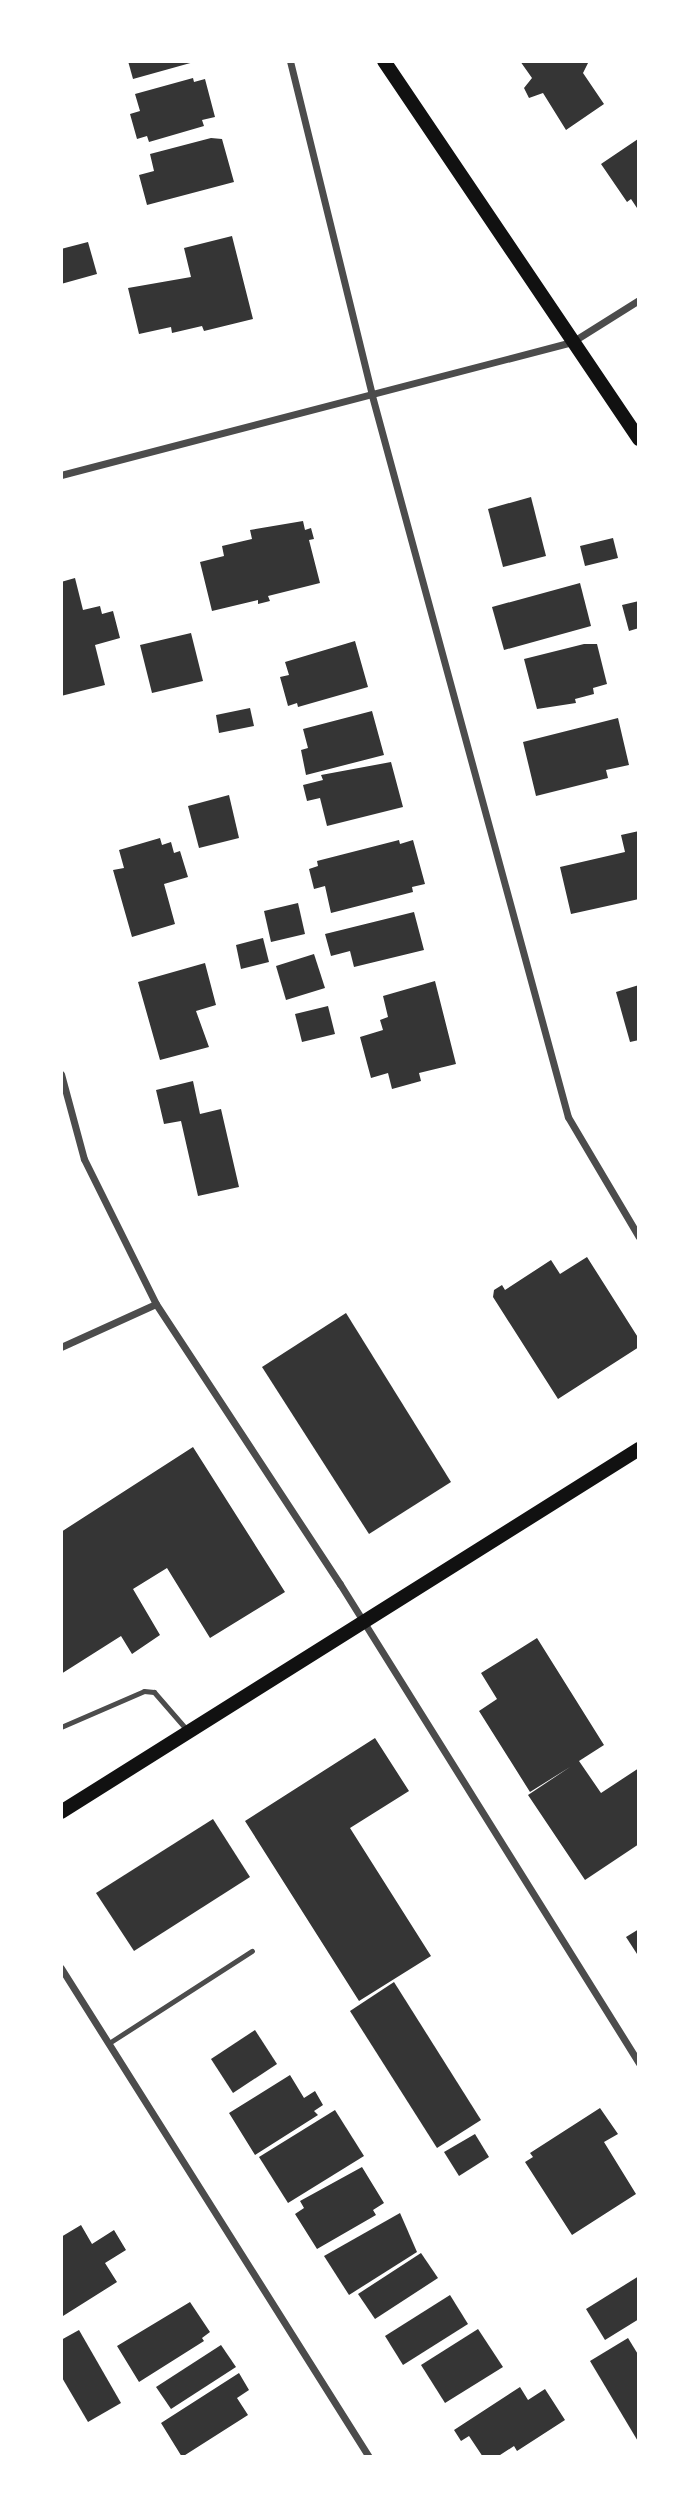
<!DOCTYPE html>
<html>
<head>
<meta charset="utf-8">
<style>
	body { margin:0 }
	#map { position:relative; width:700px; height:2518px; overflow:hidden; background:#fff; font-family:"Space Grotesk",sans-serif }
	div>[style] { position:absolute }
	.building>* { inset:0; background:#353535 }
	.service>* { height:5px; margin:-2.5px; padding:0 2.5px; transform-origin:2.5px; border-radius:2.5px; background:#4c4c4c }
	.minor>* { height:7px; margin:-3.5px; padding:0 3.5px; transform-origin:3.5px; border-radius:3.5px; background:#4c4c4c }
	.secondary>* { height:14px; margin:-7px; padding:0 7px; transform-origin:7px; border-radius:7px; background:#111 }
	span { translate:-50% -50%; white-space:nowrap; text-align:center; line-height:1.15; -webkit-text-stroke:5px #fff; paint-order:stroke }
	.frame { position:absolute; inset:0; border:63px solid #fff; pointer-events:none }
</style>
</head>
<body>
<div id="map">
	<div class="building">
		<i style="clip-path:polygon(128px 61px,194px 61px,194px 62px,133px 79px)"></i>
		<i style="clip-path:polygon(520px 61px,589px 61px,583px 73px,604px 104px,566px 130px,543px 93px,529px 98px,524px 88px,532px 78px)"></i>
		<i style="clip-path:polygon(193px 78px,194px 82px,205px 79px,215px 117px,202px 120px,204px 126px,149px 142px,147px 136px,137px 139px,130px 114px,140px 111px,135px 94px)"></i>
		<i style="clip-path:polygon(211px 138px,222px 139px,234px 182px,147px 205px,139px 175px,154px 171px,150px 154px)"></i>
		<i style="clip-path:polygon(638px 139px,639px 141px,639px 211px,631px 199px,627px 202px,601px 164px)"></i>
		<i style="clip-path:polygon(232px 236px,253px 319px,204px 331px,202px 326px,172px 333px,171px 327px,139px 334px,128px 288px,191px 277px,184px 248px)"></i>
		<i style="clip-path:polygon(88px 242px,97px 274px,61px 284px,61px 249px)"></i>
		<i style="clip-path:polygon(531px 497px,546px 556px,503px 567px,488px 509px)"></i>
		<i style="clip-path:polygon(303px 521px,305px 530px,311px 528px,314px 539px,309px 540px,320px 583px,268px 596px,270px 601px,258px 604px,258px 600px,212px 611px,200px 562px,224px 556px,222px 546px,252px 539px,250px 530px)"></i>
		<i style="clip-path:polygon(613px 538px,618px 558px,585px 566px,580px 546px)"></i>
		<i style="clip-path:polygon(75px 578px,83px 610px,100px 606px,102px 614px,113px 611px,120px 638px,95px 645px,105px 685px,61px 696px,61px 582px)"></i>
		<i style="clip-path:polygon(580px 583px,591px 626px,504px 650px,492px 607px)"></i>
		<i style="clip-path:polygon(639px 601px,639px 628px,629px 631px,622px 605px)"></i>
		<i style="clip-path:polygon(191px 633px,203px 681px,152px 693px,140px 645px)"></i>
		<i style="clip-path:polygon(355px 641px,368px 687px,298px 707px,297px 703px,288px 706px,280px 677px,289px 675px,285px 662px)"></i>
		<i style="clip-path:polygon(584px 644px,597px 644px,607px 684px,593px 688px,594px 694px,575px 699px,576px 703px,537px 709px,524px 659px)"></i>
		<i style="clip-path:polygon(250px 708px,254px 726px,219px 733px,216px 715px)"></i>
		<i style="clip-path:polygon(372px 711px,384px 755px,306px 775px,301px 750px,308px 748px,303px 729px)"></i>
		<i style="clip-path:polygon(618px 718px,629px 765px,606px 770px,608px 778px,536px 796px,523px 742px)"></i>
		<i style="clip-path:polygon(391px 762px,403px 807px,327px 826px,320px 798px,307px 801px,303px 785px,323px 780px,321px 775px)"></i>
		<i style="clip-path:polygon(229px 795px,239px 838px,199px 848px,188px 806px)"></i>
		<i style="clip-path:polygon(639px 831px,639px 899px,571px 914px,560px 867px,625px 852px,621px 835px)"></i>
		<i style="clip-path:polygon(160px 838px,162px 845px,171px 842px,174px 853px,180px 851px,188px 877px,164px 884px,175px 924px,132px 937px,113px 870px,124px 868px,119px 850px)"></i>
		<i style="clip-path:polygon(399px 840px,400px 844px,413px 840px,425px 884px,412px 887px,413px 892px,331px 913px,325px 886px,314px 889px,309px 869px,318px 866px,317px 861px)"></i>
		<i style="clip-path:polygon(298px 903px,305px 934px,271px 942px,264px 911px)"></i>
		<i style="clip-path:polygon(414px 912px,424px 950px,354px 967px,350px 951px,331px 956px,325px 934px)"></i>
		<i style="clip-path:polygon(263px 938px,269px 962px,241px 969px,236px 945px)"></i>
		<i style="clip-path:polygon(314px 954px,325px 988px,286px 1000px,276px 966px)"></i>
		<i style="clip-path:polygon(205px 963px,216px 1005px,196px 1011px,209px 1047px,160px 1060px,138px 982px)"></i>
		<i style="clip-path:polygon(435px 981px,456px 1064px,419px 1073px,421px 1081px,392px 1089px,388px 1073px,371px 1078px,360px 1037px,383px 1030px,380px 1020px,388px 1017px,383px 996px)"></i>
		<i style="clip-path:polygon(639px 985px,639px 1040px,630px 1042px,616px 992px)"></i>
		<i style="clip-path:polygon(328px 1006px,335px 1034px,302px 1042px,295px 1014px)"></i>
		<i style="clip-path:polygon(193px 1081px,200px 1114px,221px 1109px,239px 1187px,198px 1196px,181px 1121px,164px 1124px,156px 1090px)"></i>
		<i style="clip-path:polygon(587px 1257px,639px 1339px,639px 1347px,558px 1399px,493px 1297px,494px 1290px,502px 1285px,505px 1290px,551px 1260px,560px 1274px)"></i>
		<i style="clip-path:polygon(346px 1313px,451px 1482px,369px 1534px,262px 1367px)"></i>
		<i style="clip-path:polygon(193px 1447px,285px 1592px,210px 1638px,167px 1568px,133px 1589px,160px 1635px,132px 1654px,121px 1636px,61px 1674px,61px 1532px)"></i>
		<i style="clip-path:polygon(537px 1638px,604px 1745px,579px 1761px,601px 1793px,639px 1768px,639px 1844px,585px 1880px,528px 1795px,570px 1767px,530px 1792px,479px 1711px,497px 1699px,481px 1673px)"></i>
		<i style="clip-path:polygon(375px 1738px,409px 1791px,350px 1828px,431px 1956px,359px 2001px,245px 1821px)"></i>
		<i style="clip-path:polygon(213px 1819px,250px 1877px,134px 1951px,96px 1893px)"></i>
		<i style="clip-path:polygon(639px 1929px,639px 1957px,626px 1937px)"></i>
		<i style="clip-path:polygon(394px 1982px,481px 2120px,437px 2148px,350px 2011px)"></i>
		<i style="clip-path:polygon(255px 2030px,277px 2064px,233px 2093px,211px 2059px)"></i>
		<i style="clip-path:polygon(290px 2075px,304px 2098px,315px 2091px,323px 2105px,314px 2111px,318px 2115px,255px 2155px,229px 2113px)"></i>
		<i style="clip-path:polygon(600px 2108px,618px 2134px,604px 2142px,636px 2194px,572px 2235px,525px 2162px,533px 2157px,530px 2153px)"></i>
		<i style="clip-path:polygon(335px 2110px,364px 2156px,288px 2203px,259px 2157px)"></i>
		<i style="clip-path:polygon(475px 2134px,489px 2157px,459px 2176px,444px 2152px)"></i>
		<i style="clip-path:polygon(362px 2167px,384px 2203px,373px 2210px,376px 2215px,317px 2249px,295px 2214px,304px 2208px,300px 2201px)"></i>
		<i style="clip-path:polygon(400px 2213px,417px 2252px,349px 2295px,324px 2256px)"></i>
		<i style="clip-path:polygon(81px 2225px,92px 2244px,114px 2230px,126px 2250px,105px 2263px,117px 2282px,63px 2316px,61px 2237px)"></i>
		<i style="clip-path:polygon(421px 2253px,438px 2278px,375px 2319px,358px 2294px)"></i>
		<i style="clip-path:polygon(639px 2276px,639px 2319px,605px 2340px,586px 2309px)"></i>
		<i style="clip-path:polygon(450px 2295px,468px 2324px,403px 2365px,385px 2336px)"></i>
		<i style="clip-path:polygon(190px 2302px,210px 2332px,202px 2338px,204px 2341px,139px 2382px,117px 2346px)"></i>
		<i style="clip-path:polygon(478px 2329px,503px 2367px,445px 2403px,421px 2365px)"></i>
		<i style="clip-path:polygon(79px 2330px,121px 2403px,88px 2422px,61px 2376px,61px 2340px)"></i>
		<i style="clip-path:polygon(628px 2338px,639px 2356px,639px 2443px,590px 2361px)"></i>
		<i style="clip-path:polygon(221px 2345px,236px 2367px,171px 2409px,156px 2387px)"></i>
		<i style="clip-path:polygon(239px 2373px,249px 2390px,237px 2398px,248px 2415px,182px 2457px,161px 2423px)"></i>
		<i style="clip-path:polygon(520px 2387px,528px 2400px,545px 2389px,565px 2420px,517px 2451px,514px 2446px,497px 2457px,483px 2457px,469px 2436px,461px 2441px,454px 2430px)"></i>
	</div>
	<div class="service">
		<i style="left:61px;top:1727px;width:90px;rotate:-23.4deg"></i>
		<i style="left:144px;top:1691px;width:10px;rotate:6deg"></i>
		<i style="left:154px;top:1692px;width:50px;rotate:49deg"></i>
		<i style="left:109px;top:2043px;width:170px;rotate:-32.8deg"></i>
	</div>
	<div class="minor">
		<i style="left:290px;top:61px;width:341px;rotate:76.2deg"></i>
		<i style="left:371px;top:392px;width:751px;rotate:74.8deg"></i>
		<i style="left:568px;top:1117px;width:139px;rotate:59.4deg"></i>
		<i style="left:61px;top:475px;width:528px;rotate:-14.59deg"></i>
		<i style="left:572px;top:342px;width:79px;rotate:-32.1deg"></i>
		<i style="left:61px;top:1074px;width:88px;rotate:74.9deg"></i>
		<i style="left:84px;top:1159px;width:162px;rotate:63.6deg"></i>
		<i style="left:156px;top:1304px;width:335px;rotate:56.7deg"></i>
		<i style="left:340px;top:1584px;width:565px;rotate:58.03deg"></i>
		<i style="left:61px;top:1347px;width:104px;rotate:-24.4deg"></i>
		<i style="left:61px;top:1968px;width:578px;rotate:57.79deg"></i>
	</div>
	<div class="secondary">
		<i style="left:384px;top:61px;width:456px;rotate:56deg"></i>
		<i style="left:61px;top:1812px;width:683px;rotate:-32.13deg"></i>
	</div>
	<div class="frame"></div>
</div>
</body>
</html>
